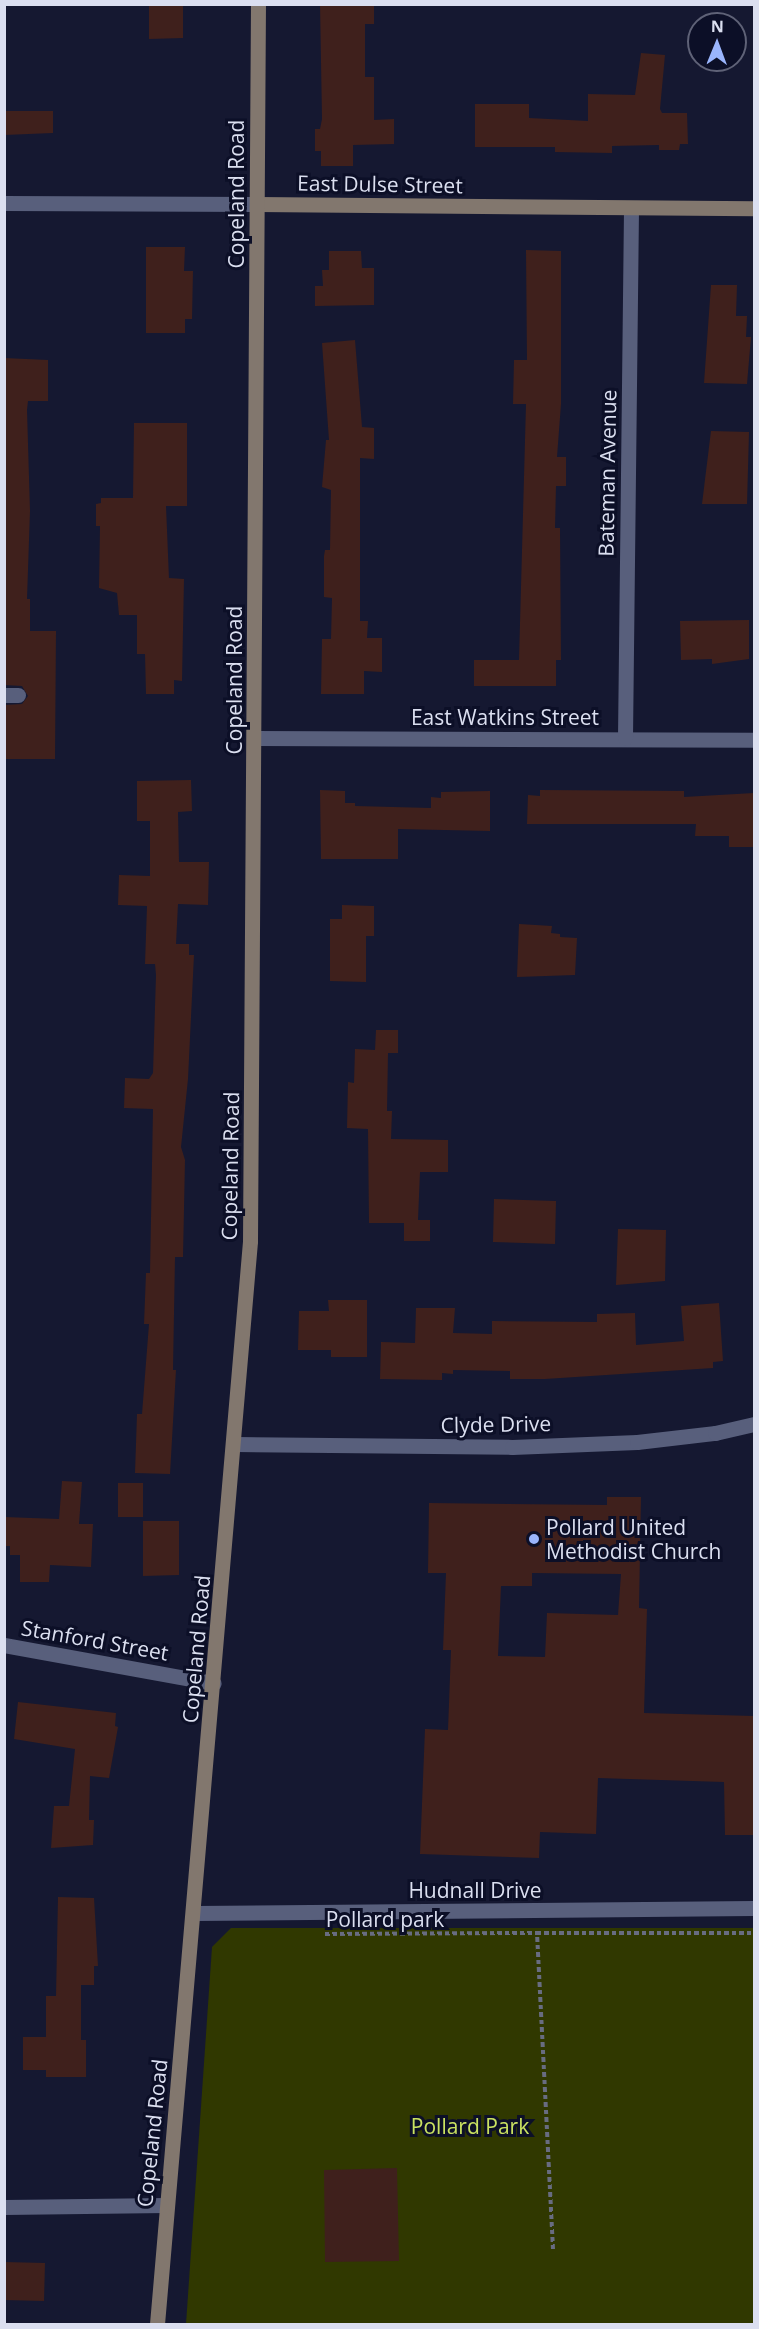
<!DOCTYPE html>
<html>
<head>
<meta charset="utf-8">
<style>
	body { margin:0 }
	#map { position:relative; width:759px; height:2329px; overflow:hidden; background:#151831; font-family:"Open Sans",sans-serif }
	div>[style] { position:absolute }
	.green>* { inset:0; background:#303800 }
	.building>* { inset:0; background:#3f201c }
	.path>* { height:4px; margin-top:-2px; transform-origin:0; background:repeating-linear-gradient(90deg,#686c81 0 4.5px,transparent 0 7.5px) }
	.street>* { height:15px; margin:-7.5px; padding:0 7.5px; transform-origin:7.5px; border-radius:7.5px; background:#585f7c }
	.secondary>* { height:15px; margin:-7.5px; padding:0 7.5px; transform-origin:7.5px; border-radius:7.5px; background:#82776e }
	.dots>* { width:16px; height:16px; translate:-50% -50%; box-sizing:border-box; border:3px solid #0c0f27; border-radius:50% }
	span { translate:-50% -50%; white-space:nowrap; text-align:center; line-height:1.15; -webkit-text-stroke:6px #0c0f27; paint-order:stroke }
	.street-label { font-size:21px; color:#dbdff0 }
	.poi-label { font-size:21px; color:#dbdff0 }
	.left { translate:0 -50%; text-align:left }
	.park-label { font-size:21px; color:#cae261 }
	.frame { position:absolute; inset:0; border:6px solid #dbdff0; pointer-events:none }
	.north { position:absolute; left:687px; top:12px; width:60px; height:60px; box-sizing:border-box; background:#0c0f27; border:2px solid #5f6277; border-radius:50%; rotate:1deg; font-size:16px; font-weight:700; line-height:24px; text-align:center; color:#dbdff0 }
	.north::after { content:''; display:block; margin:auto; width:21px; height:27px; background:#9ab5fd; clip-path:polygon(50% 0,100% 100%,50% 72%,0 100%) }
</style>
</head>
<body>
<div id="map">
	<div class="green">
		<i style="clip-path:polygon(231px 1928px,754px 1928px,754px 2324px,186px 2324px,212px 1947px)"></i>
	</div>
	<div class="building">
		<i style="clip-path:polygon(149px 4px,183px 4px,183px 38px,149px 39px)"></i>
		<i style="clip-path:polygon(320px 4px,374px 4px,374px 24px,365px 24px,365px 77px,374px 77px,374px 120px,394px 119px,394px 144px,353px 145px,353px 166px,321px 166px,321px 151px,315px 151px,315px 129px,320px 129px,322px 119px)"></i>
		<i style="clip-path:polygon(641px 53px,665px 55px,660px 109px,662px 113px,687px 113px,688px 144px,680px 144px,679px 150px,659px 150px,659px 145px,612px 146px,612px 153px,555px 152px,555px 147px,475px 147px,475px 104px,529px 104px,529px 118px,588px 121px,588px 94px,635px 95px)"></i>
		<i style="clip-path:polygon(4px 111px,53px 111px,53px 133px,4px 135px)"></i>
		<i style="clip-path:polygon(146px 247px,185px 247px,184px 271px,193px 271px,192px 319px,185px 319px,185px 333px,146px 333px)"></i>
		<i style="clip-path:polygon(526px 250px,561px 251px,561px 404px,557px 457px,566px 457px,566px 486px,556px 486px,555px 528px,560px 528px,561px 660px,556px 660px,556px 686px,474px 686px,474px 660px,519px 660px,526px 404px,513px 404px,514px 360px,527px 360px)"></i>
		<i style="clip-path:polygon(329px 251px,361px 251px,362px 268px,374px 268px,374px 305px,315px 306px,315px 286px,323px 286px,322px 270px,329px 270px)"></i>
		<i style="clip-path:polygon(711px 285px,737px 285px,736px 316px,747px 316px,746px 337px,751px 337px,747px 384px,704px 383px)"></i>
		<i style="clip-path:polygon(355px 340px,362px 427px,374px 428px,374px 459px,360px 458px,360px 621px,368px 621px,367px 638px,382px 638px,382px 672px,364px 671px,364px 694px,321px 694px,322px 639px,331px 639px,332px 598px,324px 597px,324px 556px,325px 550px,330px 550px,331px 490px,322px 487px,326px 440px,329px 440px,322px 343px)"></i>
		<i style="clip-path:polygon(4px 358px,48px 360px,48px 401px,28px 401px,27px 410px,30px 511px,27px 599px,30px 599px,30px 631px,56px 631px,55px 759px,4px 759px,4px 705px,22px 704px,28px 696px,22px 686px,4px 685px)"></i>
		<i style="clip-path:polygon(134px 423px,187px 423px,187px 506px,166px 506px,169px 578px,184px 579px,182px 681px,174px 680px,174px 694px,146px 694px,145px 654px,137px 654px,137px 615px,119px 615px,117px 593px,99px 588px,100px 526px,96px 526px,96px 504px,101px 503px,101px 498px,133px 498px)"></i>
		<i style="clip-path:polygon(711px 431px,749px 432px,747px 504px,702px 504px)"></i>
		<i style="clip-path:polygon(749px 620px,749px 659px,712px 664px,712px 659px,681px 660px,680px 621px)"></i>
		<i style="clip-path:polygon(191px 780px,192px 811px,178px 812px,179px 862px,209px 862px,208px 905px,178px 904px,176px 944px,189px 944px,189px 955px,194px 955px,188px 1079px,181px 1147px,185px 1160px,183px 1257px,175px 1257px,173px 1370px,176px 1370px,170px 1474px,135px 1473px,137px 1414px,142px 1414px,149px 1324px,144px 1324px,146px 1273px,150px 1273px,153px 1109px,124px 1108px,125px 1078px,149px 1079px,153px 1073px,156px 975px,155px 964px,145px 964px,147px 906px,118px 905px,119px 875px,150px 876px,150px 821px,137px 821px,137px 781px)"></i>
		<i style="clip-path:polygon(320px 790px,345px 791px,345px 803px,355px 803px,355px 806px,431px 808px,431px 797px,441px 798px,441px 792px,490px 791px,490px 831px,398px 829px,398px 859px,321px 859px)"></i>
		<i style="clip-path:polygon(540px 790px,684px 791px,684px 797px,754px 793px,754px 847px,729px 847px,729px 836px,695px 836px,696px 824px,527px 824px,528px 795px,540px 796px)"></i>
		<i style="clip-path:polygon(342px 905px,374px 906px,374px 936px,366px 936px,366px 982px,330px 981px,330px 919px,342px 919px)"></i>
		<i style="clip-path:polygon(519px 924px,552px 926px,551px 933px,560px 934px,560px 937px,577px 938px,575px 975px,517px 977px)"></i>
		<i style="clip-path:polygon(376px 1030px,398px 1030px,398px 1053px,388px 1053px,387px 1111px,392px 1111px,391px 1139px,448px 1140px,448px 1172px,420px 1172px,418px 1220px,430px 1220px,430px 1241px,404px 1241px,404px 1223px,369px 1223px,368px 1129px,347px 1128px,348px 1082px,354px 1083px,355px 1049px,375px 1050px)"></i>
		<i style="clip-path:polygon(494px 1199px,556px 1201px,555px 1244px,493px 1242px)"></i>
		<i style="clip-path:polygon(618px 1229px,666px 1230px,665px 1281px,616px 1285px)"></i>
		<i style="clip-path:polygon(328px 1300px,367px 1300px,367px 1357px,331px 1357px,331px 1350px,298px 1350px,299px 1311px,329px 1311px)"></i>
		<i style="clip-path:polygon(719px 1303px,723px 1361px,713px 1362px,713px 1368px,545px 1379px,510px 1379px,510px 1371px,453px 1370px,453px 1374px,442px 1373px,442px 1380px,380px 1379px,381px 1342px,415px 1343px,416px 1308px,455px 1308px,453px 1333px,492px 1334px,492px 1321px,597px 1322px,597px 1314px,635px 1313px,636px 1345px,684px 1341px,681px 1306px)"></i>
		<i style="clip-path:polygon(62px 1481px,82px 1482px,79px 1524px,93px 1524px,91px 1567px,50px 1565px,49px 1582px,20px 1582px,20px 1555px,10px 1555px,10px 1546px,4px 1546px,4px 1517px,59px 1519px)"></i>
		<i style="clip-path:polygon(118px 1483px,143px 1483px,143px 1517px,118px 1517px)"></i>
		<i style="clip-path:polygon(evenodd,607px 1497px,641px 1497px,639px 1608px,647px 1609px,644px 1713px,754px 1716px,754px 1835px,725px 1835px,724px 1782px,598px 1778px,596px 1834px,540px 1832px,539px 1858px,420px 1854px,425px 1729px,448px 1730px,451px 1650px,443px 1650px,446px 1573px,428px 1573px,429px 1503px,607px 1505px,607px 1497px,532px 1573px,621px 1574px,618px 1615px,547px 1613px,545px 1657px,498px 1656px,501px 1586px,532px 1586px,532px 1573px)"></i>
		<i style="clip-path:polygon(143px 1521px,179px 1521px,179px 1575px,143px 1576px)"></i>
		<i style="clip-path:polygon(18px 1702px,116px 1713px,115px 1726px,118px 1727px,109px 1778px,90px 1776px,89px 1820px,94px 1820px,93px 1845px,51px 1848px,54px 1806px,69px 1806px,75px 1749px,14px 1739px)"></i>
		<i style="clip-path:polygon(58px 1897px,94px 1898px,98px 1966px,94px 1966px,94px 1985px,81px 1985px,81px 2040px,86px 2040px,86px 2077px,46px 2077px,46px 2070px,23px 2070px,23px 2037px,46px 2037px,46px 1996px,56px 1996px)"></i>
		<i style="clip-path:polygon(397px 2168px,399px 2261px,325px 2262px,324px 2170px)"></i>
		<i style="clip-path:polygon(4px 2262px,45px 2263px,44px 2301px,4px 2300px)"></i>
	</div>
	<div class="path">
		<i style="left:325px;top:1934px;width:212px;rotate:-0.3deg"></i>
		<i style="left:553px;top:2249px;width:316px;rotate:-92.9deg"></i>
		<i style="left:537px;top:1933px;width:217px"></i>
	</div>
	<div class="street">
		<i style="left:4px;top:203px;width:253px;rotate:0.2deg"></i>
		<i style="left:4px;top:695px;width:14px"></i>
		<i style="left:255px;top:738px;width:499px;rotate:0.2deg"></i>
		<i style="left:625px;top:738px;width:530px;rotate:-89.35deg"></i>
		<i style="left:236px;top:1444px;width:276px;rotate:0.6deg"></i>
		<i style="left:512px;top:1447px;width:125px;rotate:-2.3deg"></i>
		<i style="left:637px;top:1442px;width:79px;rotate:-6.6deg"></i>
		<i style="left:715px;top:1433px;width:40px;rotate:-13deg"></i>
		<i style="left:4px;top:1645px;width:213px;rotate:10.3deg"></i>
		<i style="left:195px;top:1913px;width:559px;rotate:-0.51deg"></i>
		<i style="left:4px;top:2207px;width:162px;rotate:-0.7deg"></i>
	</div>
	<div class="secondary">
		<i style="left:257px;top:204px;width:497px;rotate:0.5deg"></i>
		<i style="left:157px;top:2324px;width:1087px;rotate:-85.09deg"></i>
		<i style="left:250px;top:1241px;width:1237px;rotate:-89.63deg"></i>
	</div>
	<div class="dots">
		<i style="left:534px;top:1539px;background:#9ab5fd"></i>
	</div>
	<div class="street-label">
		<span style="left:380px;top:184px;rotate:1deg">East Dulse Street</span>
		<span style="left:236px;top:194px;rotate:-90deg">Copeland Road</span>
		<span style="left:607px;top:473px;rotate:-89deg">Bateman Avenue</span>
		<span style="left:234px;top:680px;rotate:-90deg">Copeland Road</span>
		<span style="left:505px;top:717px">East Watkins Street</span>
		<span style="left:230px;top:1166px;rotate:-89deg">Copeland Road</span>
		<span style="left:496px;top:1424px;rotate:-1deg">Clyde Drive</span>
		<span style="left:95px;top:1640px;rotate:10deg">Stanford Street</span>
		<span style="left:196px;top:1649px;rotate:-85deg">Copeland Road</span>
		<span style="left:475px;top:1890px">Hudnall Drive</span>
		<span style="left:385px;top:1919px">Pollard park</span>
		<span style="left:152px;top:2133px;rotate:-84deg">Copeland Road</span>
	</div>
	<div class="poi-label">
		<span class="left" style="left:546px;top:1539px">Pollard United<br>Methodist Church</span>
	</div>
	<div class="park-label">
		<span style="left:470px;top:2126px">Pollard Park</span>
	</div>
	<div class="frame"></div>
	<div class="north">N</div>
</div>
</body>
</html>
